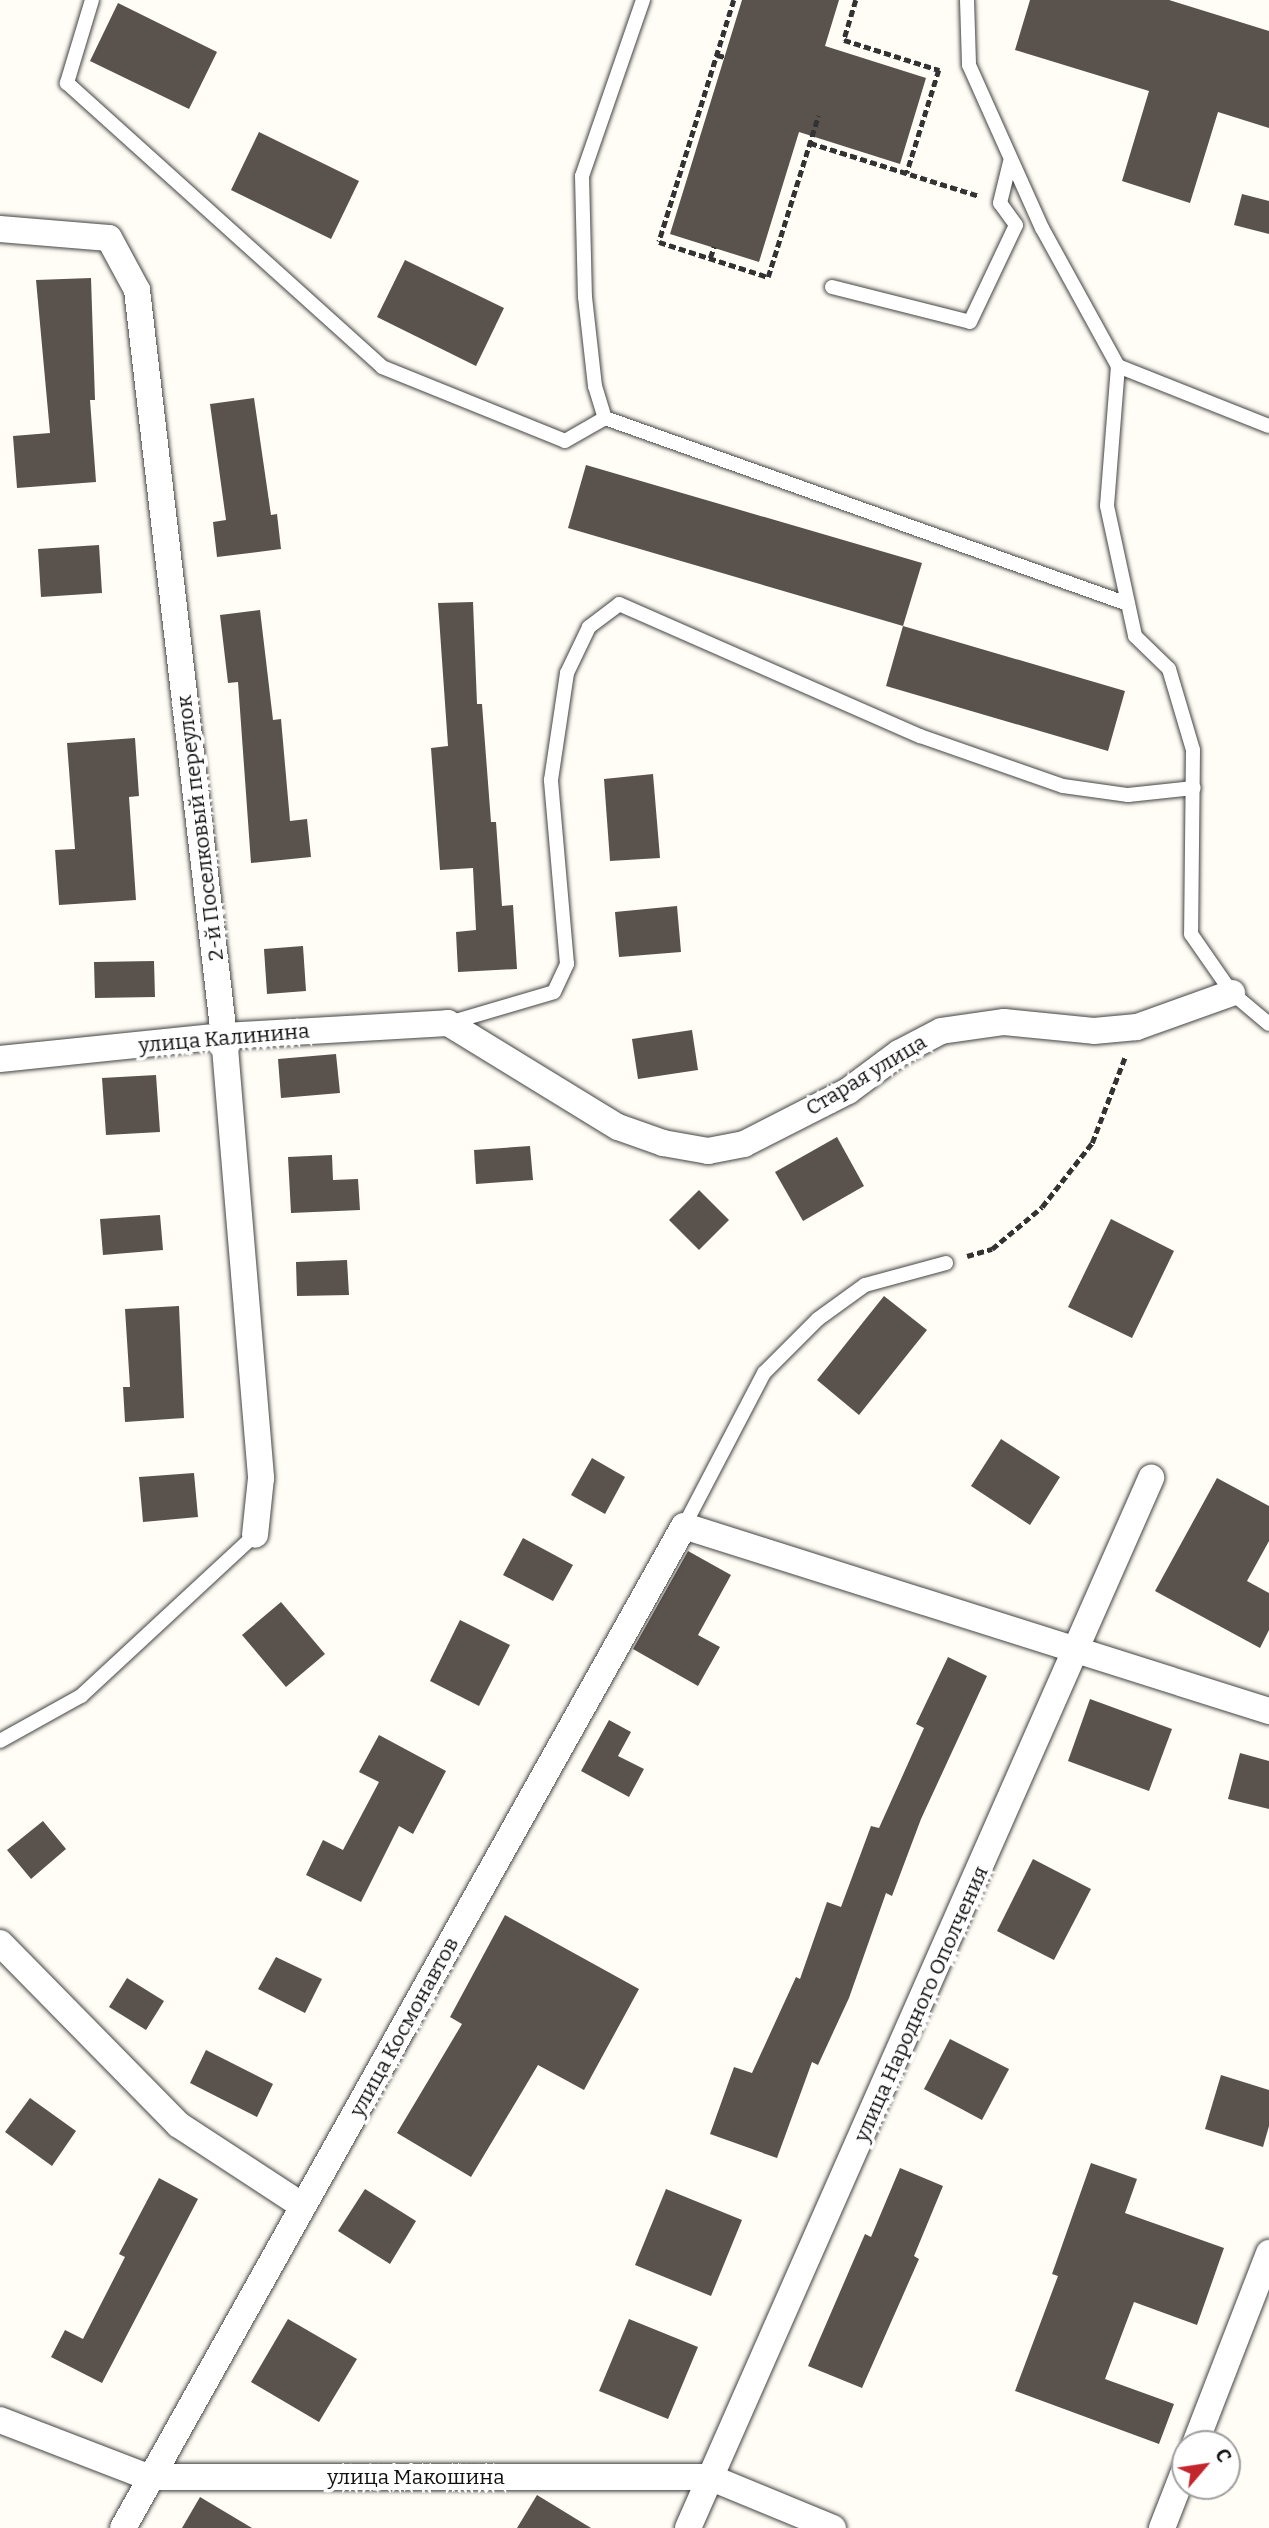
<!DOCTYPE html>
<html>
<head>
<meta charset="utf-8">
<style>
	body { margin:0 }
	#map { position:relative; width:1269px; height:2528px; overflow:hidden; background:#fffdf5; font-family:Bitter,serif }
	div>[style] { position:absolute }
	.building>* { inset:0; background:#5a524d }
	.path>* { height:4.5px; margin-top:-2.25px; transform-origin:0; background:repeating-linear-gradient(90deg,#333 0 7px,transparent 0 10.5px) }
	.roads { filter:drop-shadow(0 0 2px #444) drop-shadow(0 0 2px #444) }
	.lane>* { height:14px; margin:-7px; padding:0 7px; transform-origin:7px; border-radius:7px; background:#fff }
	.street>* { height:26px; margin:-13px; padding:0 13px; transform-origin:13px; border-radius:13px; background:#fff }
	span { translate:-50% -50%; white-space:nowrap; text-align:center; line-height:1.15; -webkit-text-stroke:7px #fff; paint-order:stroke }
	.street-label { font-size:21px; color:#111 }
	.north { position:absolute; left:1171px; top:2430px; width:70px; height:70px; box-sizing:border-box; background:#fff; border:2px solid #a0a0a0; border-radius:50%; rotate:61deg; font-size:19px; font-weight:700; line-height:28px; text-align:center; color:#111 }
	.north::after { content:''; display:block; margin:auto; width:24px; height:32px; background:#c4262e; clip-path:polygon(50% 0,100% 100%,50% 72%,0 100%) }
</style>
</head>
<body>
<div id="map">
	<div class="building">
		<i style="clip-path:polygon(742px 0,839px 0,825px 46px,926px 78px,900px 164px,799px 132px,759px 262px,670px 234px)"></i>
		<i style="clip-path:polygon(1030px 0,1169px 0,1269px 31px,1269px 128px,1218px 112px,1190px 203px,1122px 181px,1149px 91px,1015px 50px)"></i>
		<i style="clip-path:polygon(118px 3px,217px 52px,189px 109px,90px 61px)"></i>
		<i style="clip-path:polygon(259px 132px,359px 181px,331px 239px,231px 190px)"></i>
		<i style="clip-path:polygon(1242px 194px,1269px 201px,1269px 234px,1234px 225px)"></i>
		<i style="clip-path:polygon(405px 260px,504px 308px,476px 366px,377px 317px)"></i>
		<i style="clip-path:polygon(91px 278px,95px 400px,90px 400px,96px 482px,17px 488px,13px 436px,50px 433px,36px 280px)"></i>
		<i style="clip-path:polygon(254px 398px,271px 515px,277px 514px,281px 549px,217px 557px,213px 522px,226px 520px,210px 404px)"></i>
		<i style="clip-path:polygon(586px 465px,922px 563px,903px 626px,568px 528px)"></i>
		<i style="clip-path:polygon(99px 545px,102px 593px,41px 597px,38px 549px)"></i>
		<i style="clip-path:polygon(473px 602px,477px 704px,482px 704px,491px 822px,496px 822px,502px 906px,513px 905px,517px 969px,458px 972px,456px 932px,476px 930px,473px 868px,440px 870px,431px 748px,448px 746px,438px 603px)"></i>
		<i style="clip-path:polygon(260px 610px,273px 720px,281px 719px,290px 821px,307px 819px,311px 857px,251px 863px,238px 682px,228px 683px,220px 615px)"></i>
		<i style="clip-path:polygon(903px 626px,1125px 691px,1108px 751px,886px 686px)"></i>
		<i style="clip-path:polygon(135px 738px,139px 796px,129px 797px,136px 900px,59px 905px,55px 850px,75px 849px,67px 743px)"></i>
		<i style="clip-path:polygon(653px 774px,660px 858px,610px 861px,604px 779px)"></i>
		<i style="clip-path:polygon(677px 906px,681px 952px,619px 957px,615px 912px)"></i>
		<i style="clip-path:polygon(303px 946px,306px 991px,267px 994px,264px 949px)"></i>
		<i style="clip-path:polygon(154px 961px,155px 997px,95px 998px,94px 962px)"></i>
		<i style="clip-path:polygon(692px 1030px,698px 1070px,638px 1079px,632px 1039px)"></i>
		<i style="clip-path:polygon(336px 1054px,340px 1093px,281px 1098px,278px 1059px)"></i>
		<i style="clip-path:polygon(156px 1075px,160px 1132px,106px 1135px,102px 1078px)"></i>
		<i style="clip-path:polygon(837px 1137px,864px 1186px,803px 1221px,775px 1172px)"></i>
		<i style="clip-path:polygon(530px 1146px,533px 1180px,476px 1184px,474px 1150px)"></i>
		<i style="clip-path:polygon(332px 1155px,333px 1180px,358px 1179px,360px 1210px,291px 1213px,288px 1157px)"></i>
		<i style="clip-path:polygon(699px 1190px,729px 1220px,699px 1250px,669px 1220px)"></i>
		<i style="clip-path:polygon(160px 1215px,163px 1250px,103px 1255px,100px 1219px)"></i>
		<i style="clip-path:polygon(1111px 1219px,1174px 1251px,1132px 1338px,1068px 1307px)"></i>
		<i style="clip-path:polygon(347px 1260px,349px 1295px,297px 1296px,296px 1262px)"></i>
		<i style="clip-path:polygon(884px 1296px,927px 1330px,859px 1415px,817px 1380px)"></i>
		<i style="clip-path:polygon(179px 1306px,184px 1418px,125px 1422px,123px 1387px,130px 1387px,125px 1309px)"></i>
		<i style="clip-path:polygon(1001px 1439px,1060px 1477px,1030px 1525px,971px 1486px)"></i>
		<i style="clip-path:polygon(592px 1458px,625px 1477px,605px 1514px,571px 1495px)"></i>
		<i style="clip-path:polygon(194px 1473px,198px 1517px,143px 1522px,139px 1477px)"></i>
		<i style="clip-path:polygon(1217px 1478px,1269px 1506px,1269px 1541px,1247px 1581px,1269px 1593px,1269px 1630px,1260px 1648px,1155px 1591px)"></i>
		<i style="clip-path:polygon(523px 1538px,573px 1565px,553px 1601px,503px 1575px)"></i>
		<i style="clip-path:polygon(688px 1551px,731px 1575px,698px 1635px,720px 1647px,698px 1686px,633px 1649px)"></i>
		<i style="clip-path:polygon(281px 1602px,325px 1654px,286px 1687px,242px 1635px)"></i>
		<i style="clip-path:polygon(460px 1620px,510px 1645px,479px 1706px,430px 1681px)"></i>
		<i style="clip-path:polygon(948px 1657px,987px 1676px,921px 1819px,892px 1896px,886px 1893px,849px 1998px,818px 2065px,812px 2062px,777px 2158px,710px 2134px,734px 2067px,752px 2073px,796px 1977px,800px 1979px,827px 1902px,841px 1907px,871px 1826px,879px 1828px,924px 1728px,916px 1724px)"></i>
		<i style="clip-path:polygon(1090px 1699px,1172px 1729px,1149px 1791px,1068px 1761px)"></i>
		<i style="clip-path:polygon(609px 1720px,631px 1732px,618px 1756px,644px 1769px,629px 1797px,581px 1771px)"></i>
		<i style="clip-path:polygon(379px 1735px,446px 1771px,413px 1834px,399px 1826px,361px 1902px,306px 1875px,323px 1840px,343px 1850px,379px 1782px,359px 1772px)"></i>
		<i style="clip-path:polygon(1240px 1753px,1269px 1761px,1269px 1809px,1228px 1799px)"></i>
		<i style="clip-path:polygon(43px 1821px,66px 1849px,31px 1879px,7px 1850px)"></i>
		<i style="clip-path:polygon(1033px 1859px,1091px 1889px,1054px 1960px,997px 1931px)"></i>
		<i style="clip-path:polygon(505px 1915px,639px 1989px,584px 2090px,538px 2065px,471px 2177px,397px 2133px,462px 2024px,450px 2017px)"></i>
		<i style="clip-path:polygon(276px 1957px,322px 1979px,305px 2013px,258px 1989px)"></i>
		<i style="clip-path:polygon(127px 1978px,164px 2001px,146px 2030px,109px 2007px)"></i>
		<i style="clip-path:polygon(950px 2039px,1009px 2069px,982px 2120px,924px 2089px)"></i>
		<i style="clip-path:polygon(206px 2050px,273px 2084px,257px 2117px,190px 2083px)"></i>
		<i style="clip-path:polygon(1221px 2075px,1269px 2090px,1269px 2126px,1263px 2147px,1205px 2129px)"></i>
		<i style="clip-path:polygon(30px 2098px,76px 2131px,52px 2166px,5px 2132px)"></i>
		<i style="clip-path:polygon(1091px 2163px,1137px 2179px,1125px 2213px,1224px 2248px,1197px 2325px,1134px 2302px,1105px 2379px,1174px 2404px,1159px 2444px,1015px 2391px,1058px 2276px,1052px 2274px)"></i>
		<i style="clip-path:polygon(900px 2168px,943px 2186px,914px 2256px,919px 2259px,862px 2388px,808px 2366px,865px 2234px,871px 2237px)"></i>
		<i style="clip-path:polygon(159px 2178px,198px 2199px,102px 2383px,51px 2357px,65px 2330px,83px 2339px,125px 2257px,119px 2254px)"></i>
		<i style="clip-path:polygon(365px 2189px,416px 2221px,390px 2264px,338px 2231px)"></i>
		<i style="clip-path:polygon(666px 2189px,742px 2220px,711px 2296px,635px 2265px)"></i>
		<i style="clip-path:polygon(288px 2319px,357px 2359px,319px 2422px,251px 2382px)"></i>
		<i style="clip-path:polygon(629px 2319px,698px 2347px,668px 2419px,599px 2391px)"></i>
		<i style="clip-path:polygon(537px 2495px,591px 2528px,517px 2528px)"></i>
		<i style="clip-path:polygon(200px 2497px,252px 2528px,182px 2528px)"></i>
	</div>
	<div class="path">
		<i style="left:734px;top:0;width:253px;rotate:107.2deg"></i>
		<i style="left:659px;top:242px;width:114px;rotate:17.8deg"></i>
		<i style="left:768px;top:277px;width:169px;rotate:-72.7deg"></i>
		<i style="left:856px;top:0;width:42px;rotate:106.7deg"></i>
		<i style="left:844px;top:40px;width:100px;rotate:17.5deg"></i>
		<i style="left:939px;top:70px;width:108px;rotate:107.3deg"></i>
		<i style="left:717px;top:55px;width:8px;rotate:14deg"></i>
		<i style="left:810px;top:143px;width:177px;rotate:17.4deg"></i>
		<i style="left:710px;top:258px;width:12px;rotate:-70deg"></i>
		<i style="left:967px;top:1256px;width:26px;rotate:-16deg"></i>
		<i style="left:992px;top:1249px;width:65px;rotate:-40deg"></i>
		<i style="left:1042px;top:1207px;width:81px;rotate:-52deg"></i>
		<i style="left:1092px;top:1143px;width:92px;rotate:-69deg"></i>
	</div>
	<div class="roads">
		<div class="lane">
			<i style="left:92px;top:0;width:87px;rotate:106.8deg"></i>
			<i style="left:67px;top:83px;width:424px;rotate:42deg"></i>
			<i style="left:382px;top:367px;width:197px;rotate:22deg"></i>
			<i style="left:565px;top:441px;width:46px;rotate:-29.9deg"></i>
			<i style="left:643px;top:0;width:186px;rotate:109.1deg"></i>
			<i style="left:582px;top:176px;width:121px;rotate:88.6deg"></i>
			<i style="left:585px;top:297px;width:90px;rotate:83.6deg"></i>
			<i style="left:595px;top:386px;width:34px;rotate:73deg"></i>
			<i style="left:605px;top:418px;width:555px;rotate:19.58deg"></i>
			<i style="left:967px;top:0;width:65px;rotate:88.2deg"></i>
			<i style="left:969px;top:65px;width:179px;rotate:65.9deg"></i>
			<i style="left:1042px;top:228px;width:158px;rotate:61.2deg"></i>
			<i style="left:1118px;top:366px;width:140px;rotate:94.5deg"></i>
			<i style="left:1107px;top:506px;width:133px;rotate:77.8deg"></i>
			<i style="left:1135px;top:636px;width:47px;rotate:44.1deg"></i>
			<i style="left:1169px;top:669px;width:84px;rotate:73.5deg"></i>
			<i style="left:1193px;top:750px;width:184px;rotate:90.6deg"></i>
			<i style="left:1191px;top:934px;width:72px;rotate:55.2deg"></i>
			<i style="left:1232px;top:993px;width:48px;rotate:40deg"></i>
			<i style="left:832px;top:287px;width:142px;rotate:14.2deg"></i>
			<i style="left:970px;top:322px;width:107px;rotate:-64.6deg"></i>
			<i style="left:1016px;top:225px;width:27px;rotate:-126deg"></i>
			<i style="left:1000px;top:203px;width:42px;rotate:-76.3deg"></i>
			<i style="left:1118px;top:366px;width:162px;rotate:21.7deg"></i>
			<i style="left:449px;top:1023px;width:109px;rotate:-16.4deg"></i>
			<i style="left:554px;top:992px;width:31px;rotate:-65deg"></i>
			<i style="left:567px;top:964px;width:185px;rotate:-95deg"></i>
			<i style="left:551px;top:780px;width:108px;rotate:-81.5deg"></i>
			<i style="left:567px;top:673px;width:51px;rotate:-64.4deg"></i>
			<i style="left:589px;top:627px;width:38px;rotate:-37deg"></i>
			<i style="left:619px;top:604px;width:329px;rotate:23.7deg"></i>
			<i style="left:920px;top:736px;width:151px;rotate:19.3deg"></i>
			<i style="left:1063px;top:786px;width:66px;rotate:7.9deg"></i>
			<i style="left:1128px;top:795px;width:66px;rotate:-6.1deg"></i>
			<i style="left:684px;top:1526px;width:173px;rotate:-62.4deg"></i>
			<i style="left:764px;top:1373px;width:76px;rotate:-45deg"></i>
			<i style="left:818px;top:1319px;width:58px;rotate:-35.9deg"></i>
			<i style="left:865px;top:1285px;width:84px;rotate:-15.2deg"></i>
			<i style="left:0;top:1741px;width:93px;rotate:-29.1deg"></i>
			<i style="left:81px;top:1696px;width:237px;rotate:-42.8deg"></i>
		</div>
		<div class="street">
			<i style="left:0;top:229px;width:109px;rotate:4.7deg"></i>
			<i style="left:109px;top:238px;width:59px;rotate:61.7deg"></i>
			<i style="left:137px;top:290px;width:751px;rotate:83.35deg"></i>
			<i style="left:224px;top:1036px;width:444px;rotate:85.2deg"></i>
			<i style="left:261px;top:1478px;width:57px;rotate:96deg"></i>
			<i style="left:0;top:1059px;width:225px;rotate:-5.9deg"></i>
			<i style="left:224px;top:1036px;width:224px;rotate:-3.3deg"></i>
			<i style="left:448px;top:1023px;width:199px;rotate:31.5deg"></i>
			<i style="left:618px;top:1127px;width:48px;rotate:19.6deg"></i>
			<i style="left:663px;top:1143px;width:46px;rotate:10.1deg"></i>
			<i style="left:708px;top:1151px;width:37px;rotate:-11deg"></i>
			<i style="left:744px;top:1144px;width:117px;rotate:-27deg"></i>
			<i style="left:848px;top:1091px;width:64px;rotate:-36.7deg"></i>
			<i style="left:899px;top:1053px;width:47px;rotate:-27.6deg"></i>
			<i style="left:941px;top:1031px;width:64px;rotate:-8.1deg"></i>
			<i style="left:1004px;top:1022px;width:90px;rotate:5.7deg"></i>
			<i style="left:1094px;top:1031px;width:43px;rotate:-5.3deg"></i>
			<i style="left:1137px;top:1027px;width:101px;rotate:-19.7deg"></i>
			<i style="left:0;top:1943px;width:255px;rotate:45.5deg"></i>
			<i style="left:179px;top:2125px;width:148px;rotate:33.2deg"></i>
			<i style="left:0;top:2420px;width:159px;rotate:21.1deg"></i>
			<i style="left:148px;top:2477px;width:561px"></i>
			<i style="left:709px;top:2477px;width:134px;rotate:22.4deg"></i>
			<i style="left:1195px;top:2444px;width:205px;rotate:-68.8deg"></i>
			<i style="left:123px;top:2528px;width:1148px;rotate:-60.76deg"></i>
			<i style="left:684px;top:1526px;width:614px;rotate:17.55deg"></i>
			<i style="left:688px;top:2528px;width:1148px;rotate:-66.2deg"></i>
			<i style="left:1162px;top:2528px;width:63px;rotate:-68.7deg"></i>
		</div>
	</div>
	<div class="street-label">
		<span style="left:200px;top:828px;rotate:-97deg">2-й Поселковый переулок</span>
		<span style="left:224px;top:1038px;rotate:-5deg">улица Калинина</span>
		<span style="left:866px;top:1075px;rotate:-31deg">Старая улица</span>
		<span style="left:921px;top:2004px;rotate:-66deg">улица Народного Ополчения</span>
		<span style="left:404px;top:2027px;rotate:-61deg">улица Космонавтов</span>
		<span style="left:416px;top:2477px">улица Макошина</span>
	</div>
	<div class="north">С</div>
</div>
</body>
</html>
